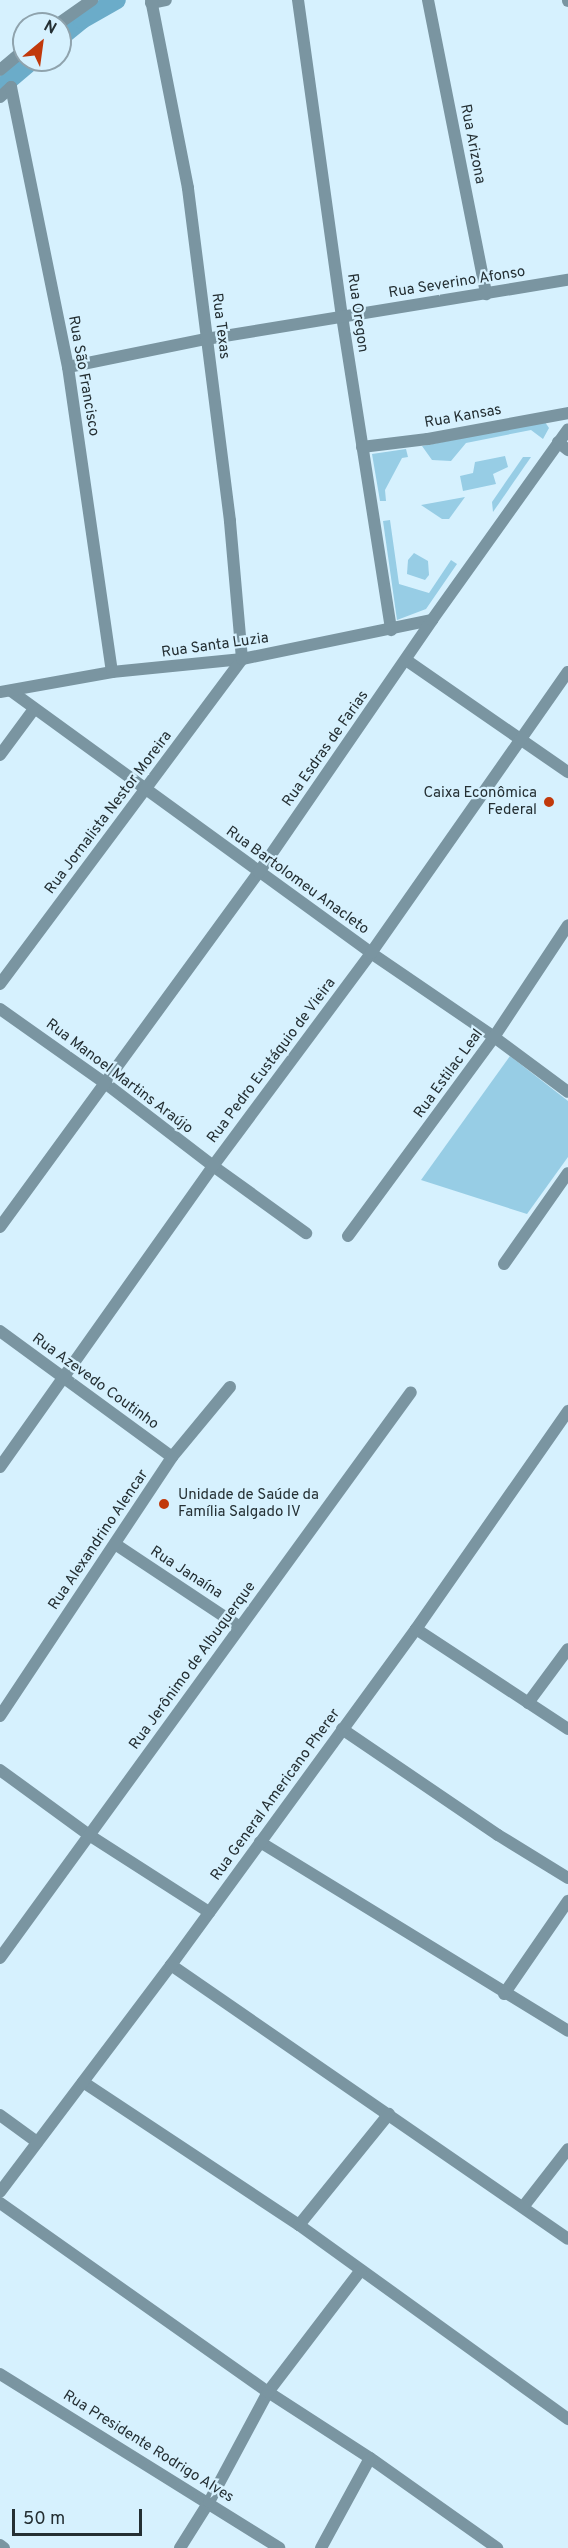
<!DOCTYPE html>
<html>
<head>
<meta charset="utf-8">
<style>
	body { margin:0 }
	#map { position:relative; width:568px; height:2548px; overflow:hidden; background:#d6f1fe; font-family:Overpass,sans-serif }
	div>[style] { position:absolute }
	.green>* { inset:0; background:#97cde5 }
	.canal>* { height:18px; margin:-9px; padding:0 9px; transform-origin:9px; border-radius:9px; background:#6bacc9 }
	.minor>* { height:12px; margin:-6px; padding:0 6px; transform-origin:6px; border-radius:6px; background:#7a95a1 }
	.dots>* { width:16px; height:16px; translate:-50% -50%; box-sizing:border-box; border:3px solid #d6f1fe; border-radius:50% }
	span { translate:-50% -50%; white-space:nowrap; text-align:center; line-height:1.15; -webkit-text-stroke:4.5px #d6f1fe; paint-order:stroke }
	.street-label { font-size:15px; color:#242f33 }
	.poi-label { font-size:15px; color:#242f33 }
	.right { translate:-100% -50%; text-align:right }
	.left { translate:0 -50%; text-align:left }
	.north { position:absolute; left:12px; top:12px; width:60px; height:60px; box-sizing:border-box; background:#d6f1fe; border:2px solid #8fa3ad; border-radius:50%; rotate:29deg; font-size:16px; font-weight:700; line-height:24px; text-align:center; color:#242f33 }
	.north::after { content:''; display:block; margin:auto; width:21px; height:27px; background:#c1390b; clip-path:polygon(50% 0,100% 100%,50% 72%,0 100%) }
	.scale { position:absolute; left:12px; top:2509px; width:130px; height:27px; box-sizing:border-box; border:3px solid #242f33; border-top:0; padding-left:8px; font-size:18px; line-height:21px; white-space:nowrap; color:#242f33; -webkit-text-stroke:4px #d6f1fe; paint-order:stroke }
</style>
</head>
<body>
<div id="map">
	<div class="green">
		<i style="clip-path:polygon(545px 422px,549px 428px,543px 439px,531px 430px,466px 443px,451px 461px,432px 460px,422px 446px)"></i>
		<i style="clip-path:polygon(406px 449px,408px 457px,402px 458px,385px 490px,386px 501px,380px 501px,372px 454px)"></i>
		<i style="clip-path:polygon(505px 456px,508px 467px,493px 474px,496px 484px,463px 491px,460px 476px,473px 473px,475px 462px)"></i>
		<i style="clip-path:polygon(523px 457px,531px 457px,493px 512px,492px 502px)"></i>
		<i style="clip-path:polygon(465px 497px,449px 519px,442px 519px,421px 505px)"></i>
		<i style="clip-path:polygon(390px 520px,399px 584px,429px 593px,451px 560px,457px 564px,426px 609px,397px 620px,383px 521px)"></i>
		<i style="clip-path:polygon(414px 553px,428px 561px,429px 575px,425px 580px,407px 574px,408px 560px)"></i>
		<i style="clip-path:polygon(510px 1056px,568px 1101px,568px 1157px,527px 1214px,421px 1180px)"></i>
	</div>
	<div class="canal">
		<i style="left:60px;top:38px;width:28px;rotate:-39deg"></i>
		<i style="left:82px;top:20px;width:40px;rotate:-29.7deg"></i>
		<i style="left:0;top:88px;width:43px;rotate:-40.3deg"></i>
	</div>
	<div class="minor">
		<i style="left:298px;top:0;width:319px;rotate:82.1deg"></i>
		<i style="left:342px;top:316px;width:318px;rotate:81.1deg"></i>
		<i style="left:428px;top:0;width:300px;rotate:78.8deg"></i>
		<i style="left:568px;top:0;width:1px;rotate:90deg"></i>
		<i style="left:151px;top:3px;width:15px;rotate:-11deg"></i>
		<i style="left:58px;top:24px;width:42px;rotate:-35.2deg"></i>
		<i style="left:0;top:70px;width:31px;rotate:-40deg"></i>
		<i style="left:0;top:97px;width:15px;rotate:-42deg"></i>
		<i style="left:11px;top:87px;width:286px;rotate:78.5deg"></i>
		<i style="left:68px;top:367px;width:308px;rotate:81.8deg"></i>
		<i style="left:68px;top:367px;width:141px;rotate:-11.5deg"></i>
		<i style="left:206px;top:339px;width:367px;rotate:-9.3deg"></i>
		<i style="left:558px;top:442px;width:13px;rotate:39deg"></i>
		<i style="left:362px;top:447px;width:66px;rotate:-6.9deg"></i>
		<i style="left:428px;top:439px;width:142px;rotate:-10.5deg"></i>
		<i style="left:406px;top:660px;width:197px;rotate:34.7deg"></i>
		<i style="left:11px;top:691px;width:445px;rotate:36deg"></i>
		<i style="left:371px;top:953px;width:149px;rotate:34.3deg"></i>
		<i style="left:494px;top:1037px;width:92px;rotate:36.6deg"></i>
		<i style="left:0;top:692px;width:114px;rotate:-10.1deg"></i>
		<i style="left:112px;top:672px;width:131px;rotate:-5.7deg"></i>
		<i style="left:242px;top:659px;width:194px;rotate:-11.6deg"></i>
		<i style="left:0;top:755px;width:57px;rotate:-53.5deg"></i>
		<i style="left:0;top:984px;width:405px;rotate:-53.3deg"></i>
		<i style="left:242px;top:659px;width:139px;rotate:-95deg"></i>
		<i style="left:230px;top:521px;width:336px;rotate:-97.2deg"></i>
		<i style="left:188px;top:188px;width:192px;rotate:-101.1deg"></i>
		<i style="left:0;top:1009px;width:128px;rotate:35.2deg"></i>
		<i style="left:105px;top:1083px;width:136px;rotate:37.5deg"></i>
		<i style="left:213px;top:1166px;width:115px;rotate:35.8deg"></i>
		<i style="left:0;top:1227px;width:439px;rotate:-53.9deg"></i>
		<i style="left:259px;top:872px;width:306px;rotate:-55.5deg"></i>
		<i style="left:432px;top:620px;width:234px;rotate:-54.5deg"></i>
		<i style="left:348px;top:1236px;width:247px;rotate:-53.7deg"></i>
		<i style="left:494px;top:1037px;width:134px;rotate:-56.5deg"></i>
		<i style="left:504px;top:1264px;width:111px;rotate:-54.9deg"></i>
		<i style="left:0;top:1331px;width:213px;rotate:36.2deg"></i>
		<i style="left:0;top:1467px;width:369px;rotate:-54.7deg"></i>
		<i style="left:213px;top:1166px;width:265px;rotate:-53.4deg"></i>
		<i style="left:371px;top:953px;width:343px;rotate:-55deg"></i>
		<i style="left:115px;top:1544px;width:150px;rotate:33.6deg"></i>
		<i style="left:416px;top:1629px;width:182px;rotate:33.3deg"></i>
		<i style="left:528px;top:1703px;width:67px;rotate:-53.5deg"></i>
		<i style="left:0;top:1716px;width:311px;rotate:-56.4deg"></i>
		<i style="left:172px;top:1457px;width:91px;rotate:-50.4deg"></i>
		<i style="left:342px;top:1729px;width:189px;rotate:34.2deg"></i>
		<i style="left:498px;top:1835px;width:82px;rotate:31.6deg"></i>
		<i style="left:0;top:1770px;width:110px;rotate:36.1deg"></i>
		<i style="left:89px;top:1835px;width:143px;rotate:32.7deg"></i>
		<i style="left:260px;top:1842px;width:361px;rotate:31.5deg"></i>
		<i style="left:0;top:1958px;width:699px;rotate:-54.01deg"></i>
		<i style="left:171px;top:1965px;width:482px;rotate:34.6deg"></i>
		<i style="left:504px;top:1994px;width:113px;rotate:-55.5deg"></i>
		<i style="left:83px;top:2082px;width:259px;rotate:33.5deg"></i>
		<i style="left:299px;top:2225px;width:332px;rotate:35.8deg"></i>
		<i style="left:0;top:2115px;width:46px;rotate:36.1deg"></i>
		<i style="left:0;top:2192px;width:284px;rotate:-53deg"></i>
		<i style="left:171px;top:1965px;width:416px;rotate:-53.9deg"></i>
		<i style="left:416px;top:1629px;width:266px;rotate:-55.1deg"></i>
		<i style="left:0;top:2203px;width:328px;rotate:35.2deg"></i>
		<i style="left:268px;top:2392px;width:121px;rotate:32.9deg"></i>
		<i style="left:370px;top:2458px;width:156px;rotate:35.3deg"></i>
		<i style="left:523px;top:2207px;width:73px;rotate:-52.2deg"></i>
		<i style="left:299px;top:2225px;width:143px;rotate:-51deg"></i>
		<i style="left:0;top:2374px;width:329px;rotate:31.9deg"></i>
		<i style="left:0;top:2545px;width:5px;rotate:37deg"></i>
		<i style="left:180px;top:2548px;width:54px;rotate:-57.8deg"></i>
		<i style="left:209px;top:2502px;width:125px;rotate:-61.8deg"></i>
		<i style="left:268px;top:2392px;width:153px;rotate:-52.7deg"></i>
		<i style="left:321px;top:2548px;width:102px;rotate:-61.4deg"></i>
	</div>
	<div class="dots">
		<i style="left:549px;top:802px;background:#c1390b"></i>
		<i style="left:164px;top:1504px;background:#c1390b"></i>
	</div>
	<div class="street-label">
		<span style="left:472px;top:144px;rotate:79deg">Rua Arizona</span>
		<span style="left:457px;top:283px;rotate:-9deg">Rua Severino Afonso</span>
		<span style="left:357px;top:313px;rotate:82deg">Rua Oregon</span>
		<span style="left:220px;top:326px;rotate:83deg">Rua Texas</span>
		<span style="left:83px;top:376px;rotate:80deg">Rua São Francisco</span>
		<span style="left:463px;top:417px;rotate:-10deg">Rua Kansas</span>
		<span style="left:215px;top:646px;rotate:-8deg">Rua Santa Luzia</span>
		<span style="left:326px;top:749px;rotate:-55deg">Rua Esdras de Farias</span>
		<span style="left:109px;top:813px;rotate:-53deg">Rua Jornalista Nestor Moreira</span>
		<span style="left:297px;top:881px;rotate:36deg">Rua Bartolomeu Anacleto</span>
		<span style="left:272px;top:1061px;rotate:-53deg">Rua Pedro Eustáquio de Vieira</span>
		<span style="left:449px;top:1074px;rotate:-54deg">Rua Estilac Leal</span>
		<span style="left:119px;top:1077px;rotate:37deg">Rua Manoel Martins Araújo</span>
		<span style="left:95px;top:1382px;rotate:36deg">Rua Azevedo Coutinho</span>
		<span style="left:99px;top:1540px;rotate:-56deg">Rua Alexandrino Alencar</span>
		<span style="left:186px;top:1573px;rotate:33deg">Rua Janaína</span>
		<span style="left:193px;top:1666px;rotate:-54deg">Rua Jerônimo de Albuquerque</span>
		<span style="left:276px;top:1795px;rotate:-54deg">Rua General Americano Pherer</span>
		<span style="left:148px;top:2447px;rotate:32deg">Rua Presidente Rodrigo Alves</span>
	</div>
	<div class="poi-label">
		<span class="right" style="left:537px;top:802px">Caixa Econômica<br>Federal</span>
		<span class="left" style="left:178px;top:1504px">Unidade de Saúde da<br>Família Salgado IV</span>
	</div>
	<div class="north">N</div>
	<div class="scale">50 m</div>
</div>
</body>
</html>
